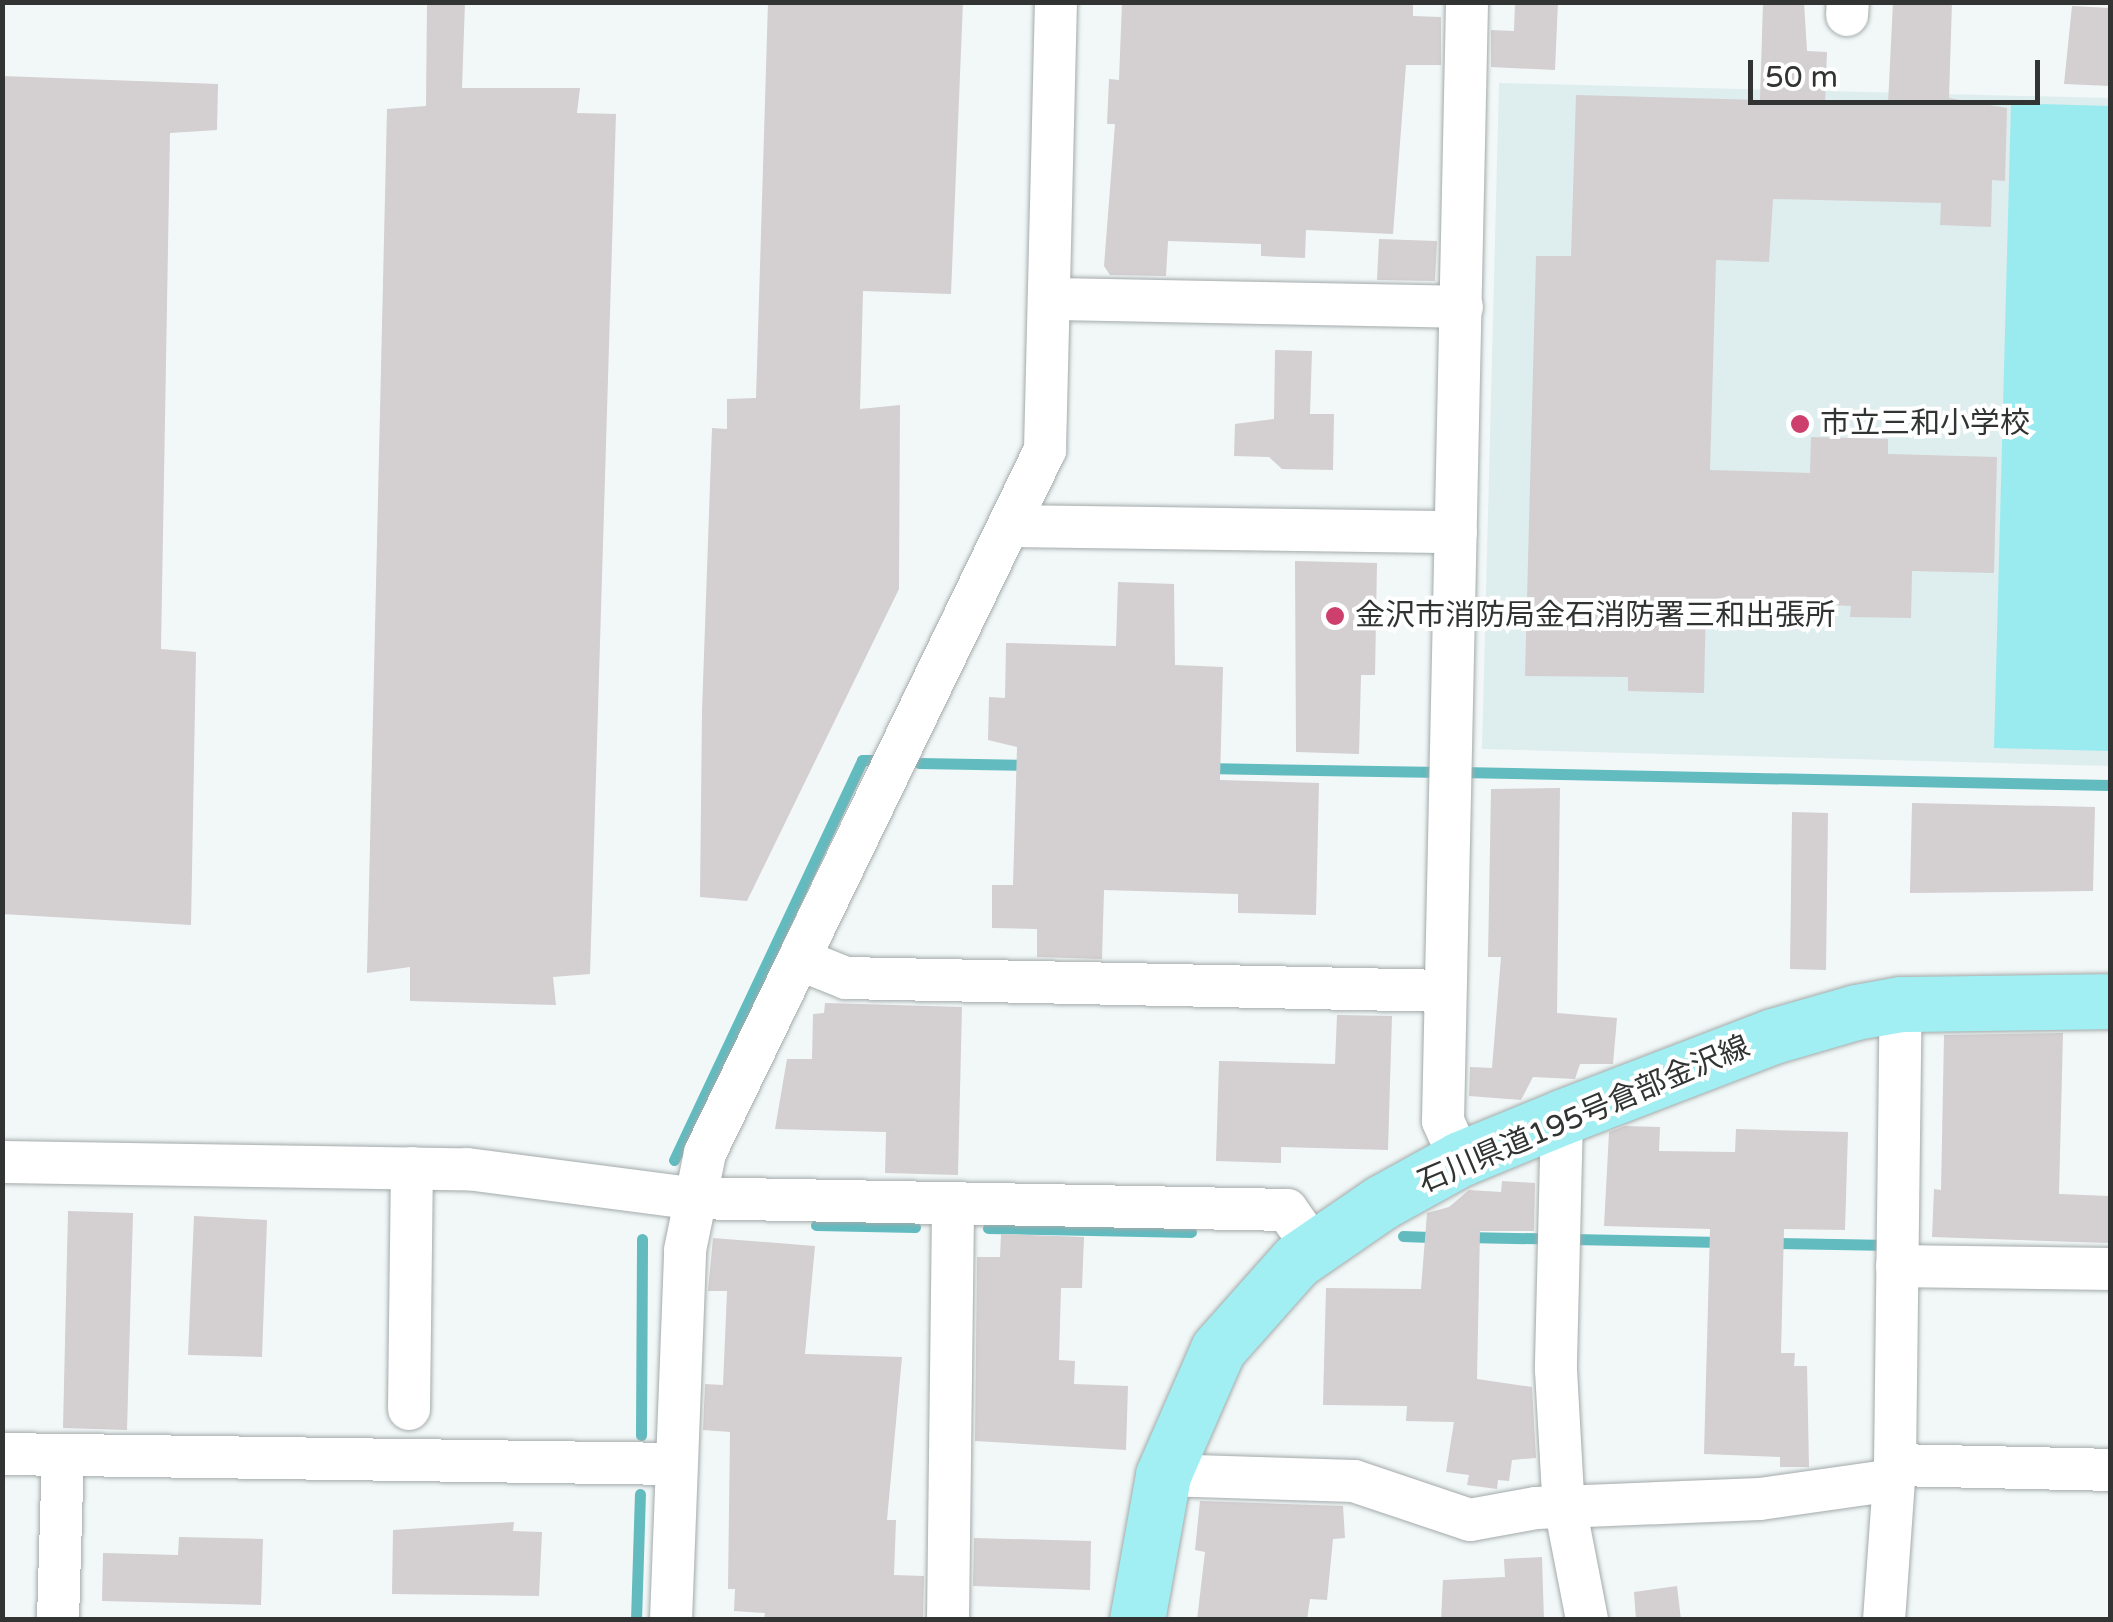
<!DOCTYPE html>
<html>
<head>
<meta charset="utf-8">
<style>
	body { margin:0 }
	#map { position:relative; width:2113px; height:1622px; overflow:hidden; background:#f2f8f8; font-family:"Varela Round","Noto Sans JP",sans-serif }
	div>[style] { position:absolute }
	.built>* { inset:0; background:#deedee }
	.green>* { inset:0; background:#99ebef }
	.stream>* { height:11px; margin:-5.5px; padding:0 5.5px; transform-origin:5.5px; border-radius:5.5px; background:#62bbbf }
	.building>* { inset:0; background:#d4cfd0 }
	.roads { filter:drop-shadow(0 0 2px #a4aaaa) drop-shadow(0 0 2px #a4aaaa) }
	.minor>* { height:42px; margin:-21px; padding:0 21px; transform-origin:21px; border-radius:21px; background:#fff }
	.major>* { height:55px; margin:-27.5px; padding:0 27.5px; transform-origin:27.5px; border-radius:27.5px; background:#a1eff3 }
	.dots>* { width:28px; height:28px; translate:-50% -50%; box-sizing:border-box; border:5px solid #fff; border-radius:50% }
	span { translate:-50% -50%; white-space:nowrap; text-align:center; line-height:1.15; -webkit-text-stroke:8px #fff; paint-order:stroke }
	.poi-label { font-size:30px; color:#323434 }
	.left { translate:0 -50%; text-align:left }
	.street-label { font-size:30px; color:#323434 }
	.frame { position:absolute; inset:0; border:5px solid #323434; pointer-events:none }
	.scale { position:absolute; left:1748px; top:60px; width:292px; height:45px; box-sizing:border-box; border:5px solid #323434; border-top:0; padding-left:12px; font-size:30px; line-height:35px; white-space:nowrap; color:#323434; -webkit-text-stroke:8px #fff; paint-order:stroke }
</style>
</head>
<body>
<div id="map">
	<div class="built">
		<i style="clip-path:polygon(1499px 83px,2110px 98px,2110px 766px,1482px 749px)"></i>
	</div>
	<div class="green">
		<i style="clip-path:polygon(2011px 103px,2110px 106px,2110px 751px,1994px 748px)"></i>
	</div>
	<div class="stream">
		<i style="left:919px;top:763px;width:112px;rotate:1deg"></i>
		<i style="left:1205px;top:768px;width:236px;rotate:1deg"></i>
		<i style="left:1460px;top:772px;width:650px;rotate:1.15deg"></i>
		<i style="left:674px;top:1160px;width:442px;rotate:-64.8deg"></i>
		<i style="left:862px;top:760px;width:11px"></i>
		<i style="left:816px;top:1225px;width:99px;rotate:1.2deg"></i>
		<i style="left:988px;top:1228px;width:203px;rotate:1.1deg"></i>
		<i style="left:1403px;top:1236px;width:33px;rotate:2deg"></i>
		<i style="left:1465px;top:1237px;width:256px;rotate:1.1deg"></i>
		<i style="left:1770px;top:1243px;width:121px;rotate:0.9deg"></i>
		<i style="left:641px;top:1435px;width:196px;rotate:-89.7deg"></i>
		<i style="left:636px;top:1620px;width:126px;rotate:-88.2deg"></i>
	</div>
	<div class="building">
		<i style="clip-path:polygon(427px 2px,465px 2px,462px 88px,580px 88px,577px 113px,616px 114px,590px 974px,553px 977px,556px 1005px,410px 1001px,410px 967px,367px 973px,387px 109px,426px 106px)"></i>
		<i style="clip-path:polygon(768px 2px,963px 2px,951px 294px,863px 291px,860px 409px,900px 405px,899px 589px,747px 901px,700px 897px,702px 711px,712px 428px,727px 429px,727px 399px,756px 398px)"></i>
		<i style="clip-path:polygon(1122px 2px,1413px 2px,1413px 16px,1441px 17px,1441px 65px,1406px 65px,1393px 234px,1306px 230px,1305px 258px,1261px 256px,1261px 244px,1168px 241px,1166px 276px,1110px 275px,1104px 266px,1115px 124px,1107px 124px,1109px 79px,1119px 80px)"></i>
		<i style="clip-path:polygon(1515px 2px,1558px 2px,1555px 70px,1491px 67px,1491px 30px,1514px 31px)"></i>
		<i style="clip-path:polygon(1763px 2px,1804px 2px,1807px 51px,1827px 52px,1825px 103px,1888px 104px,1893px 2px,1952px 2px,1949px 98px,2007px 108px,2005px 181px,1992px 180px,1991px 227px,1940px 225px,1941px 203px,1773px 199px,1769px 262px,1716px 260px,1710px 470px,1810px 473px,1811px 437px,1888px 439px,1888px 454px,1997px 457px,1994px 573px,1912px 571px,1911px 618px,1850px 617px,1851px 606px,1706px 599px,1704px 693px,1628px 691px,1628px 677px,1525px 676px,1536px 256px,1571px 256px,1576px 95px,1760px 100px)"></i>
		<i style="clip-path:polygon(2072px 6px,2110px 8px,2110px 86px,2064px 84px)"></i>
		<i style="clip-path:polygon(2px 76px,218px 84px,217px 130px,170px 133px,161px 649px,196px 652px,191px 925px,2px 914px)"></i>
		<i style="clip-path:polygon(1379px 239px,1437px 241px,1435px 281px,1377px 280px)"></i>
		<i style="clip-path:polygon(1275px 350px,1312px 351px,1310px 414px,1334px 414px,1333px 470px,1282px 469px,1269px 457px,1234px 456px,1235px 424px,1274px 419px)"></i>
		<i style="clip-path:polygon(1295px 561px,1377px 563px,1375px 675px,1361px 675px,1359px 754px,1296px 752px)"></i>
		<i style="clip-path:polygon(1118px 582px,1174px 584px,1175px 665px,1223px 667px,1220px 780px,1319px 783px,1316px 915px,1238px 913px,1238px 894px,1104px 890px,1102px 959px,1037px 957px,1037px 929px,992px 928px,992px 885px,1013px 885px,1017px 747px,988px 740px,989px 697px,1005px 698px,1006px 643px,1116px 646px)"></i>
		<i style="clip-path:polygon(1560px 788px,1557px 1013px,1617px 1018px,1613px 1064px,1580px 1064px,1575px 1079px,1533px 1077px,1521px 1100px,1469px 1096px,1470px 1067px,1492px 1068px,1501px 957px,1488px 957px,1491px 789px)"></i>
		<i style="clip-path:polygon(1912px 803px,2095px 807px,2093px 891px,1910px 893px)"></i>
		<i style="clip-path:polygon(1792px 812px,1828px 813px,1826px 970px,1790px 969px)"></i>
		<i style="clip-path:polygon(825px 1003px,962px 1007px,958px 1175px,885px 1173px,886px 1132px,775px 1129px,787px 1059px,812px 1059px,813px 1014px,824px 1013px)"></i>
		<i style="clip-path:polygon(1337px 1015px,1392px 1016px,1388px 1150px,1281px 1147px,1281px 1163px,1216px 1161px,1219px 1061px,1335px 1064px)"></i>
		<i style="clip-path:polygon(2063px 1033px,2059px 1194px,2109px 1196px,2108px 1243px,1932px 1237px,1934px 1189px,1941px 1190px,1944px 1035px)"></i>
		<i style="clip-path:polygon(1625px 1126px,1660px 1127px,1659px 1151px,1735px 1152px,1736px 1129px,1848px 1132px,1845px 1230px,1784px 1229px,1781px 1353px,1795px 1353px,1794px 1366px,1807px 1366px,1809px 1467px,1780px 1467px,1780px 1457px,1704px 1454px,1710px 1229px,1604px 1226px,1609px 1132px)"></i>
		<i style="clip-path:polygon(1502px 1181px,1535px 1183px,1534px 1231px,1480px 1231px,1477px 1379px,1532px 1387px,1536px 1458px,1512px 1460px,1509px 1481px,1498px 1480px,1497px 1489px,1467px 1485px,1469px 1475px,1446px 1472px,1454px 1422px,1406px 1421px,1407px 1406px,1323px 1405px,1324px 1363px,1326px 1288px,1421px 1289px,1427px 1213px,1449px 1207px,1469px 1190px,1501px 1192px)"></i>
		<i style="clip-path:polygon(68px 1211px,133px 1213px,127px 1430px,63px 1428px)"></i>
		<i style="clip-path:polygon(194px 1216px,267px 1220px,262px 1357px,188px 1355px)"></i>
		<i style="clip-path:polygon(1001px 1234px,1084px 1237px,1082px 1288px,1061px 1288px,1059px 1360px,1075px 1361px,1074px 1384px,1128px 1386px,1126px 1450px,975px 1441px,977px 1257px,1000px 1257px)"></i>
		<i style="clip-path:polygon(713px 1238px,815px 1246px,805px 1354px,902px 1357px,887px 1520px,896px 1520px,894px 1575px,924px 1576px,923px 1620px,764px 1620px,765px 1613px,734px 1611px,735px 1589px,728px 1589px,730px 1432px,703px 1430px,705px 1384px,723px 1385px,727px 1291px,708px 1291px)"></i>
		<i style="clip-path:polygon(1200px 1501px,1343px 1506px,1345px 1538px,1333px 1539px,1327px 1600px,1310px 1599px,1307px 1620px,1197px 1620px,1205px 1552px,1195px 1550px)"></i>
		<i style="clip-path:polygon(514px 1522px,513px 1531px,542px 1532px,539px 1596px,392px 1594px,393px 1530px)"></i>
		<i style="clip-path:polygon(179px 1537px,263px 1539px,261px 1605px,102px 1601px,103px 1553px,178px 1555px)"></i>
		<i style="clip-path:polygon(974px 1538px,1091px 1541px,1090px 1590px,973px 1586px)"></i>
		<i style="clip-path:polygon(1542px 1557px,1544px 1620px,1441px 1620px,1443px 1580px,1505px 1577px,1504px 1559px)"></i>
		<i style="clip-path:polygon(1677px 1586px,1681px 1620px,1636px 1620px,1634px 1592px)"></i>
	</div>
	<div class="roads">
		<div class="minor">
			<i style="left:1847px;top:15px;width:13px;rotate:-86deg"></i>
			<i style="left:1051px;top:299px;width:411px;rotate:1.1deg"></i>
			<i style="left:1012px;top:526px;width:444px;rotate:0.8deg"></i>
			<i style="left:801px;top:960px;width:48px;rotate:21.8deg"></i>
			<i style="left:846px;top:978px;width:599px;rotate:1.24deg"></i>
			<i style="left:1562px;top:1117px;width:253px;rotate:91.4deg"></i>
			<i style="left:1556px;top:1370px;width:126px;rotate:86.8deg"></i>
			<i style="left:1563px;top:1496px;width:126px;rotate:79deg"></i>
			<i style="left:1460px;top:1159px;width:42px;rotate:-114.1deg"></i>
			<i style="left:1443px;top:1121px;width:1119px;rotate:-88.77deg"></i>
			<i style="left:2px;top:1162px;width:465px;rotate:0.9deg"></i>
			<i style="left:467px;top:1169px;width:226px;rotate:7.4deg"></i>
			<i style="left:691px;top:1198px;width:596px;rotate:1.15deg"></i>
			<i style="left:1287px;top:1210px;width:45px;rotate:54.9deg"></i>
			<i style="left:1897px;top:1266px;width:213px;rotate:0.8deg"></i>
			<i style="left:409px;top:1409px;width:241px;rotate:-89.3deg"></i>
			<i style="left:2px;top:1454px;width:673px;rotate:0.85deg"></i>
			<i style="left:1895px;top:1465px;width:215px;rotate:1.3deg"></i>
			<i style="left:1163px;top:1475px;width:191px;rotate:1.8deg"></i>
			<i style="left:1354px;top:1481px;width:122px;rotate:18.6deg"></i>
			<i style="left:1470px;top:1520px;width:67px;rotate:-10.3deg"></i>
			<i style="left:1536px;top:1508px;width:224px;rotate:-2.3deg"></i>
			<i style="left:1760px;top:1499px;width:135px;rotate:-8.1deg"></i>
			<i style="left:58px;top:1620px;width:165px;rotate:-88.3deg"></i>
			<i style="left:671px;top:1620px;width:370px;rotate:-87.8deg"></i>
			<i style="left:685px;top:1250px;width:99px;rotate:-78.3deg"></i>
			<i style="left:705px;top:1153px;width:781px;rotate:-64.19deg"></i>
			<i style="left:1045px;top:450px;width:448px;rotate:-88.6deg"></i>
			<i style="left:948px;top:1620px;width:414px;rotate:-89.3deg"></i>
			<i style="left:1884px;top:1620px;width:155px;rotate:-85.9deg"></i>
			<i style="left:1895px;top:1465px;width:461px;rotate:-89.3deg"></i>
		</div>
		<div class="major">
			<i style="left:1137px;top:1620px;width:147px;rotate:-79.8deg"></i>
			<i style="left:1163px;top:1475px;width:137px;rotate:-66.4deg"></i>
			<i style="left:1218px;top:1349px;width:118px;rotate:-48.4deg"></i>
			<i style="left:1296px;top:1261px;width:104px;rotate:-34.5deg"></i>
			<i style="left:1382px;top:1202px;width:89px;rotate:-28.9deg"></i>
			<i style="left:1460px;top:1159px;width:110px;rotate:-22.4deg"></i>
			<i style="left:1562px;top:1117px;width:226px;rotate:-21deg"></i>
			<i style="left:1773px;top:1036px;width:86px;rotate:-16.1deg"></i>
			<i style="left:1856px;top:1012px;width:46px;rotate:-10.1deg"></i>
			<i style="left:1901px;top:1004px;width:209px;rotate:-0.8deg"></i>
		</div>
	</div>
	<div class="dots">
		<i style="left:1800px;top:424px;background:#ce406c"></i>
		<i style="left:1335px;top:616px;background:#ce406c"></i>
	</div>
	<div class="poi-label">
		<span class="left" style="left:1820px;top:424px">市立三和小学校</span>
		<span class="left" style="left:1355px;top:616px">金沢市消防局金石消防署三和出張所</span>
	</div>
	<div class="street-label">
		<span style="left:1584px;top:1115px;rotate:-23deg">石川県道195号倉部金沢線</span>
	</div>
	<div class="frame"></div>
	<div class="scale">50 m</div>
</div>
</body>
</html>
